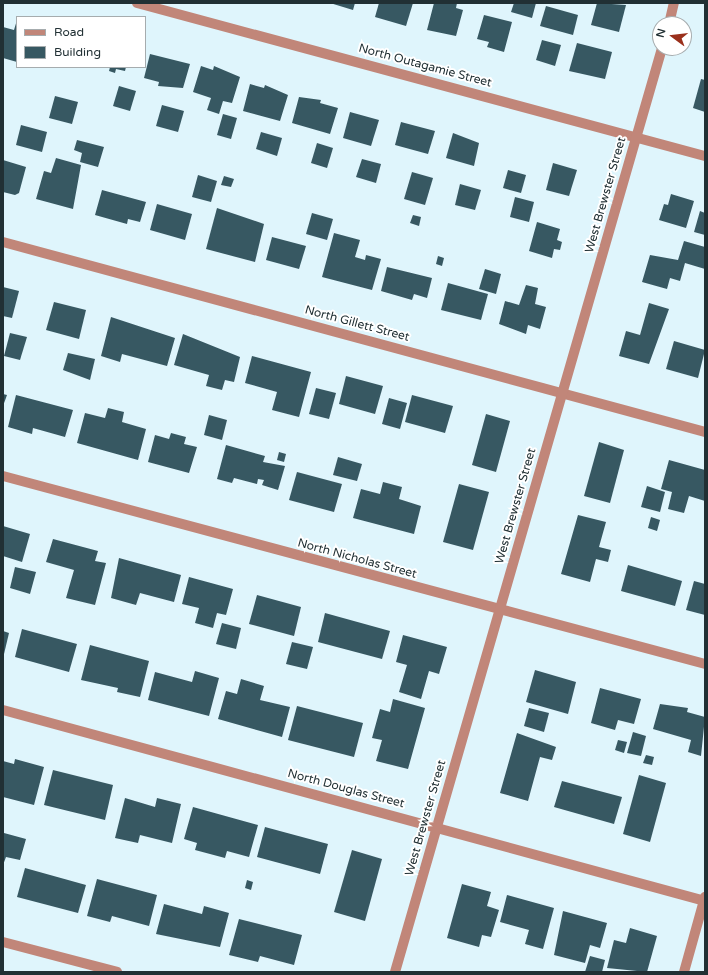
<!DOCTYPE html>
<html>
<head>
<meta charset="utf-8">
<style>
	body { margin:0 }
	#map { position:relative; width:708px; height:975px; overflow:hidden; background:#dff5fc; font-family:"Varela Round",sans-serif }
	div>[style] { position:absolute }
	.building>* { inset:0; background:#375862 }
	.minor>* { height:10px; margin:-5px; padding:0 5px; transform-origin:5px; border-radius:5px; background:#c18679 }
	span { translate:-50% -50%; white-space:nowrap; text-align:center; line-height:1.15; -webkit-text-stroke:4px #fff; paint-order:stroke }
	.street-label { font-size:12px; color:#213034 }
	.frame { position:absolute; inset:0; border:4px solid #213034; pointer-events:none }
	.legend { position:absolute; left:16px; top:16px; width:130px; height:52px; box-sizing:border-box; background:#fff; border:1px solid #a6acae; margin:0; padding:5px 7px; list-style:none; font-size:12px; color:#213034 }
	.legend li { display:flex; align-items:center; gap:8px; height:20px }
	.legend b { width:20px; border:1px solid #a6acae }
	.north { position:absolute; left:652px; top:16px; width:40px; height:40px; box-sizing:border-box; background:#fff; border:1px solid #a6acae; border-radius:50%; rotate:285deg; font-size:11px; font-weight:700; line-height:16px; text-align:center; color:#213034 }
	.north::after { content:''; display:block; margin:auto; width:14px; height:18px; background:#9a301c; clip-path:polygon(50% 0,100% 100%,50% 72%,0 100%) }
</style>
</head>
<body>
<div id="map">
	<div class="building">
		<i style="clip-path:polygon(330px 3px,355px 3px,353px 10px)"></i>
		<i style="clip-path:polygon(379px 3px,413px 3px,406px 26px,375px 17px)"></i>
		<i style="clip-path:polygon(434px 3px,457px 3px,456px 8px,463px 10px,456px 36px,427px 30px)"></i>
		<i style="clip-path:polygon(514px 3px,536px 3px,532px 18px,511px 12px)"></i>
		<i style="clip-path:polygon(597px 3px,626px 5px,619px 32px,591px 25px)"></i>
		<i style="clip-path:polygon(546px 6px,578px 15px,573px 35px,540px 26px)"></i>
		<i style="clip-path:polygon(484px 15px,512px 22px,504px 52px,487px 47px,489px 42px,477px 39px)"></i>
		<i style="clip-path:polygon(17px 20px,17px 62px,3px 58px,3px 27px,14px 30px)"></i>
		<i style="clip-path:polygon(542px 40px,561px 45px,555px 66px,536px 60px)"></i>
		<i style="clip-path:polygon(577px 43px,612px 52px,605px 79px,569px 71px)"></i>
		<i style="clip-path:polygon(150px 54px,190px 64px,183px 88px,158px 86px,159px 82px,144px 78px)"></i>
		<i style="clip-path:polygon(201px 66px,213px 70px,214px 66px,240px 77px,232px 103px,223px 101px,219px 114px,207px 110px,211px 98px,193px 92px)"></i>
		<i style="clip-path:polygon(110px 67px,126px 67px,125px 71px,116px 69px,115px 73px,109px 71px)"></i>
		<i style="clip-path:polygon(701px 79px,705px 80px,705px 112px,693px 108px)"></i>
		<i style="clip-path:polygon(250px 84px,264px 88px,265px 85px,288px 95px,280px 121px,243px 111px)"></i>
		<i style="clip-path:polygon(119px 86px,136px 91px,130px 111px,113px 106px)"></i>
		<i style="clip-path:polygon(55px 96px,78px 102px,72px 124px,49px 118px)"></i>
		<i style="clip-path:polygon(299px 97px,321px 100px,320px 103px,338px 108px,330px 134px,292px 123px)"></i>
		<i style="clip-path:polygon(162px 105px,184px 111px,178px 132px,156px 126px)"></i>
		<i style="clip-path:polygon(350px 112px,379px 120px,371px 146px,343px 138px)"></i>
		<i style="clip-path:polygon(223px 114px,237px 118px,231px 139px,217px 135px)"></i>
		<i style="clip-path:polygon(401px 122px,435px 131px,428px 154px,395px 145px)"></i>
		<i style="clip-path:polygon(21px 125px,47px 132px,42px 152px,16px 145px)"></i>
		<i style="clip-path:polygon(261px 132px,282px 138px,277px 156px,256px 149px)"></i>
		<i style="clip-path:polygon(453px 133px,479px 143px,474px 166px,446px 158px)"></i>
		<i style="clip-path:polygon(77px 140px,104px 147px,98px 167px,80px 162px,82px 153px,74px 150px)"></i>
		<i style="clip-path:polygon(317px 143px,333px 148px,327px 168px,311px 163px)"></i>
		<i style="clip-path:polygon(56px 158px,81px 165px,73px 209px,36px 199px,44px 171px,51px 173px)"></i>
		<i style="clip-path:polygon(362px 159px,381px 164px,376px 183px,356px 177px)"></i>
		<i style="clip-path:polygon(3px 160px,26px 167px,19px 193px,15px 195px,3px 192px)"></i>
		<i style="clip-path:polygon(553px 163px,577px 170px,569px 196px,546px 190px)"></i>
		<i style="clip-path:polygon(508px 170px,526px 175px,521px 193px,503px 188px)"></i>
		<i style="clip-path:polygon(412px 172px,433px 178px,425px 205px,404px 199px)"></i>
		<i style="clip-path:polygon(198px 175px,217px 181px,211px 202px,192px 197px)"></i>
		<i style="clip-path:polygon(224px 176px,234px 179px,231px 187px,221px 185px)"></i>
		<i style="clip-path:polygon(460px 184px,481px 190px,475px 210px,455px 205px)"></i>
		<i style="clip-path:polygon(102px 190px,146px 202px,140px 222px,128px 219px,127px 224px,95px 215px)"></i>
		<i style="clip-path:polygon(671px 194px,694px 201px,686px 228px,659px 220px,664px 204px,668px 205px)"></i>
		<i style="clip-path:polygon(515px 197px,534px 202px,529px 222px,510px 217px)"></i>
		<i style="clip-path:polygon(157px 204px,192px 214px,185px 240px,150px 230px)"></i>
		<i style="clip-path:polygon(217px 208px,264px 224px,255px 262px,206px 249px)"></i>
		<i style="clip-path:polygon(700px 211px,705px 213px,705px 235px,694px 232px)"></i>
		<i style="clip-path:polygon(312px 213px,333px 219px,327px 240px,306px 234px)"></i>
		<i style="clip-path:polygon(413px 215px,421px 217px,419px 226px,410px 223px)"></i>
		<i style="clip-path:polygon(537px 222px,560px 229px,557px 240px,562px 242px,560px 250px,554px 249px,552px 258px,529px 251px)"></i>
		<i style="clip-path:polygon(334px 233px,360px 240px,355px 257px,365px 260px,366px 255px,381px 259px,372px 290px,322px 277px)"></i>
		<i style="clip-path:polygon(272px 237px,306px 246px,299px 269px,266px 260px)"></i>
		<i style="clip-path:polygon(684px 241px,705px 247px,705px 269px,685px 263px,680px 281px,670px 278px,667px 289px,642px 282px,650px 255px,678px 260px)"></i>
		<i style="clip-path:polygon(438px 256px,444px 258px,442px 266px,436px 264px)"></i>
		<i style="clip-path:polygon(387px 267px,432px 278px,427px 298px,414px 294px,412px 300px,381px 291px)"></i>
		<i style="clip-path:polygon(485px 269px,501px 274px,496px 294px,479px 289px)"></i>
		<i style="clip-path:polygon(448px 283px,488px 294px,481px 320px,441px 310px)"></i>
		<i style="clip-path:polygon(526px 285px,538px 288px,535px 304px,546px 307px,540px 329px,528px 325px,526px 334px,499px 324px,505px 301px,519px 305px)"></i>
		<i style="clip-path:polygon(3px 287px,19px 291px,12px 318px,3px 316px)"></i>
		<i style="clip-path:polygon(54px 302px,86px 310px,79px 339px,46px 330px)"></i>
		<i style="clip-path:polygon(649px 303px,669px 309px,649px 364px,619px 356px,626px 331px,640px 335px)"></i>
		<i style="clip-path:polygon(111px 317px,175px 338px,167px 366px,122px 354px,120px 362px,101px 356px)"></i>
		<i style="clip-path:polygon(10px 333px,27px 337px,20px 360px,4px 356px)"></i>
		<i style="clip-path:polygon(183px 334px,240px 357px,234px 382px,225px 380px,222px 390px,206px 386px,209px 375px,174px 365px)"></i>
		<i style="clip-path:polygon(674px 341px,705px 350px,698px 378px,666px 369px)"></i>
		<i style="clip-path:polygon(68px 353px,95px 359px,90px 380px,63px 370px)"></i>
		<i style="clip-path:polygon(252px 356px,311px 372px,299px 417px,272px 410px,277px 392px,245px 383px)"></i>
		<i style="clip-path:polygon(346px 376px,383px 386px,375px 414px,339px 404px)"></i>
		<i style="clip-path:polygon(316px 388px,336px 393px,329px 419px,309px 414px)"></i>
		<i style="clip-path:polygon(3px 394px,7px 395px,3px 406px)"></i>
		<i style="clip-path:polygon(16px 395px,73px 410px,65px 437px,33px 428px,32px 434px,8px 427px)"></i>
		<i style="clip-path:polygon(412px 395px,453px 406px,445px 433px,405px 422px)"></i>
		<i style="clip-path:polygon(389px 398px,407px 403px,400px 429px,382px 424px)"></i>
		<i style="clip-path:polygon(108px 408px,124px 412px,122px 422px,146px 429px,138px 460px,77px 443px,85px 413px,105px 418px)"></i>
		<i style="clip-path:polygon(486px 414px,510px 421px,496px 472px,472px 465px)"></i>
		<i style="clip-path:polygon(209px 415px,227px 420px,222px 440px,204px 435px)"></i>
		<i style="clip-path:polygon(171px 433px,186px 437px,184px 444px,197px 447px,189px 473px,148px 462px,155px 435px,169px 439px)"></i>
		<i style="clip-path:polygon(599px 442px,624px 450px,610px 503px,584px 496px)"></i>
		<i style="clip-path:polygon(226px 445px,265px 456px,263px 462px,285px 466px,278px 490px,262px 485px,264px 480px,258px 479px,257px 484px,234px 478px,232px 483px,217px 479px)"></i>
		<i style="clip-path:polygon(279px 452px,286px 454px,284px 462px,277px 460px)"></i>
		<i style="clip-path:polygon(338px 457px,362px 464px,357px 481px,333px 475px)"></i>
		<i style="clip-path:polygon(669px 460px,705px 470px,705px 501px,689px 496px,684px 513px,668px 509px,672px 492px,661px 489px)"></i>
		<i style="clip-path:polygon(297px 472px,342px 484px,334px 512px,289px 500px)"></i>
		<i style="clip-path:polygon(383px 482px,402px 487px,399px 499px,421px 506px,414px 534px,353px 518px,361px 489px,380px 494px)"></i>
		<i style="clip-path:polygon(459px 484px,489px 492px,473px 550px,443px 542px)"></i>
		<i style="clip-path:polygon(647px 486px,665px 492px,660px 512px,641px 507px)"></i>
		<i style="clip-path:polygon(578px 515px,606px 522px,599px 547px,611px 550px,608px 562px,596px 559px,590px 582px,561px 574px)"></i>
		<i style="clip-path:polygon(651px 517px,660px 520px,657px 531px,648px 528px)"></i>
		<i style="clip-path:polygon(3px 526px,30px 534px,22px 562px,3px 556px)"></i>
		<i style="clip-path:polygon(53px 539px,98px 551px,95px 561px,106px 563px,95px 605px,66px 598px,74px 570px,46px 562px)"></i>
		<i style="clip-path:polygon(119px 558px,181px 575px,174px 602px,140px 593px,136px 605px,111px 598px)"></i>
		<i style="clip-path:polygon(628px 565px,682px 581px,675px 606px,621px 591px)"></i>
		<i style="clip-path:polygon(15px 567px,36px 572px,30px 594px,10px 588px)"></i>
		<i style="clip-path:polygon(189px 577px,233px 589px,226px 615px,217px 613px,213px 628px,195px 623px,199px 608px,182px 604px)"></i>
		<i style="clip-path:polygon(694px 581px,705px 584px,705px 615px,686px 610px)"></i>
		<i style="clip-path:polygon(257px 595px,301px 607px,294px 636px,249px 624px)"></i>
		<i style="clip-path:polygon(325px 613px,390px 631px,382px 659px,318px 642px)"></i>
		<i style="clip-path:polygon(222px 623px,241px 628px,236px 649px,216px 644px)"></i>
		<i style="clip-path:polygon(22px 629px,77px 644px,69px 672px,15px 657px)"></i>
		<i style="clip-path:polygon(3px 631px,9px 633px,4px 654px,3px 654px)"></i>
		<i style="clip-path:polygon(403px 635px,447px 647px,439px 674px,429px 671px,421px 699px,399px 692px,407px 665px,396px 662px)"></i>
		<i style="clip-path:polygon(292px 642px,313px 647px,307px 669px,286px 664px)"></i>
		<i style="clip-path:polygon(90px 645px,149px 661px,140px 697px,117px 692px,118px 688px,81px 680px)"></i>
		<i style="clip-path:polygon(535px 670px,576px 682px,568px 714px,526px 702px)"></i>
		<i style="clip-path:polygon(195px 671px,219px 678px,209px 716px,148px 700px,155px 672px,192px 682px)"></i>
		<i style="clip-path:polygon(241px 679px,264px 686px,260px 700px,290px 707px,282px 737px,218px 719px,226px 691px,237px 694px)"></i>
		<i style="clip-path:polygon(600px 688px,641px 699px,634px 724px,618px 720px,615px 730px,591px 723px)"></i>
		<i style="clip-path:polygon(393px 699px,425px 708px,408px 769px,376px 761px,382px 740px,372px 738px,380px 709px,390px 712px)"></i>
		<i style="clip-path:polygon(660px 704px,688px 708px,687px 712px,705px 717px,701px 756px,688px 752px,691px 740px,653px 729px)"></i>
		<i style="clip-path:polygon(297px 706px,363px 723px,354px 757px,288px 740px)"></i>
		<i style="clip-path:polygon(529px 708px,549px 713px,544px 732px,524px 726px)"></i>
		<i style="clip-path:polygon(633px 732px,646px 736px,641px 756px,627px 753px)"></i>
		<i style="clip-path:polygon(517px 733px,556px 747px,552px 760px,540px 757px,528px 801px,500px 793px)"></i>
		<i style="clip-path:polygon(618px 740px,627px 742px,624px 753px,615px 750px)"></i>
		<i style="clip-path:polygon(646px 755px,654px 757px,652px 765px,643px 763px)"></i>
		<i style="clip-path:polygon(15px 759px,44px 767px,34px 805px,3px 797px,3px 761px,14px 764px)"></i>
		<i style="clip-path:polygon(53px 770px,113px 785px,105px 820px,44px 805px)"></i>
		<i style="clip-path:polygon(639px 775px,666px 783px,650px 842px,623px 834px)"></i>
		<i style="clip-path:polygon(562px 781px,622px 797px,614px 824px,554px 807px)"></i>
		<i style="clip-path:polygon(125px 798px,155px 807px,157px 798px,181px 804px,172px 843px,140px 835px,138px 843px,115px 838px)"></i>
		<i style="clip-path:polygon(193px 807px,258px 825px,249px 857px,227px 851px,225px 858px,195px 850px,197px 843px,184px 839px)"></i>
		<i style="clip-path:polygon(265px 827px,328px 844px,320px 874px,257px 857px)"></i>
		<i style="clip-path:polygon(4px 833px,26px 839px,20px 860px,6px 857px,3px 865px)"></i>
		<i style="clip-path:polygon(352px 850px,382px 859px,365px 921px,334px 912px)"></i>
		<i style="clip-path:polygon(25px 868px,86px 885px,78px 913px,17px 897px)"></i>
		<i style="clip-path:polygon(97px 879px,157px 895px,149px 926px,112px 916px,110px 922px,87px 916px)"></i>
		<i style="clip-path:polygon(247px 880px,253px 882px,251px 890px,245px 888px)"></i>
		<i style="clip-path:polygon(462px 884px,491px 892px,487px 906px,499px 910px,491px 937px,482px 935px,479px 947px,447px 938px)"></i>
		<i style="clip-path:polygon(507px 895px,554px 908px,543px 949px,525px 944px,529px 930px,500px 922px)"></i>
		<i style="clip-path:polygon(164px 904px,202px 914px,204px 906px,229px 913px,220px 947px,156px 934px)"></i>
		<i style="clip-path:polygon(563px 911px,607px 923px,600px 948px,590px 945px,585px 963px,554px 955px)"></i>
		<i style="clip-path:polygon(239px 919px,302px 935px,294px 965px,260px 956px,258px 962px,229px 955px)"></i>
		<i style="clip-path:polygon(630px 928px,657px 936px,647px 972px,607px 968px,614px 940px,626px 943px)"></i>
		<i style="clip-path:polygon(590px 956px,605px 960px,602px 972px,585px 972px)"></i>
	</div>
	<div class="minor">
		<i style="left:137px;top:3px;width:588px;rotate:15.08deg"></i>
		<i style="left:669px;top:24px;width:22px;rotate:-77deg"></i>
		<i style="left:3px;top:242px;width:727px;rotate:15.14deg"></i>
		<i style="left:3px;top:476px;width:727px;rotate:14.99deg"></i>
		<i style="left:3px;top:710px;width:728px;rotate:15.22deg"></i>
		<i style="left:3px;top:942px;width:118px;rotate:14.7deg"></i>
		<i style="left:395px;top:972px;width:962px;rotate:-73.88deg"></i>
		<i style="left:684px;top:972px;width:78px;rotate:-74.4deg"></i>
	</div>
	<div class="street-label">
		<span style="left:425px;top:66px;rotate:15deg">North Outagamie Street</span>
		<span style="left:606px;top:195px;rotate:-74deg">West Brewster Street</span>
		<span style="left:357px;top:324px;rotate:15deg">North Gillett Street</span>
		<span style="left:516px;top:506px;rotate:-74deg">West Brewster Street</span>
		<span style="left:357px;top:559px;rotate:15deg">North Nicholas Street</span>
		<span style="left:346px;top:789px;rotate:15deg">North Douglas Street</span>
		<span style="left:426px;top:818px;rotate:-74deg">West Brewster Street</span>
	</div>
	<div class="frame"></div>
	<ul class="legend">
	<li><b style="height:5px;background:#c18679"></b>Road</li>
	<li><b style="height:11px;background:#375862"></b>Building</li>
	</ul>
	<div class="north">N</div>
</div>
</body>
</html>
